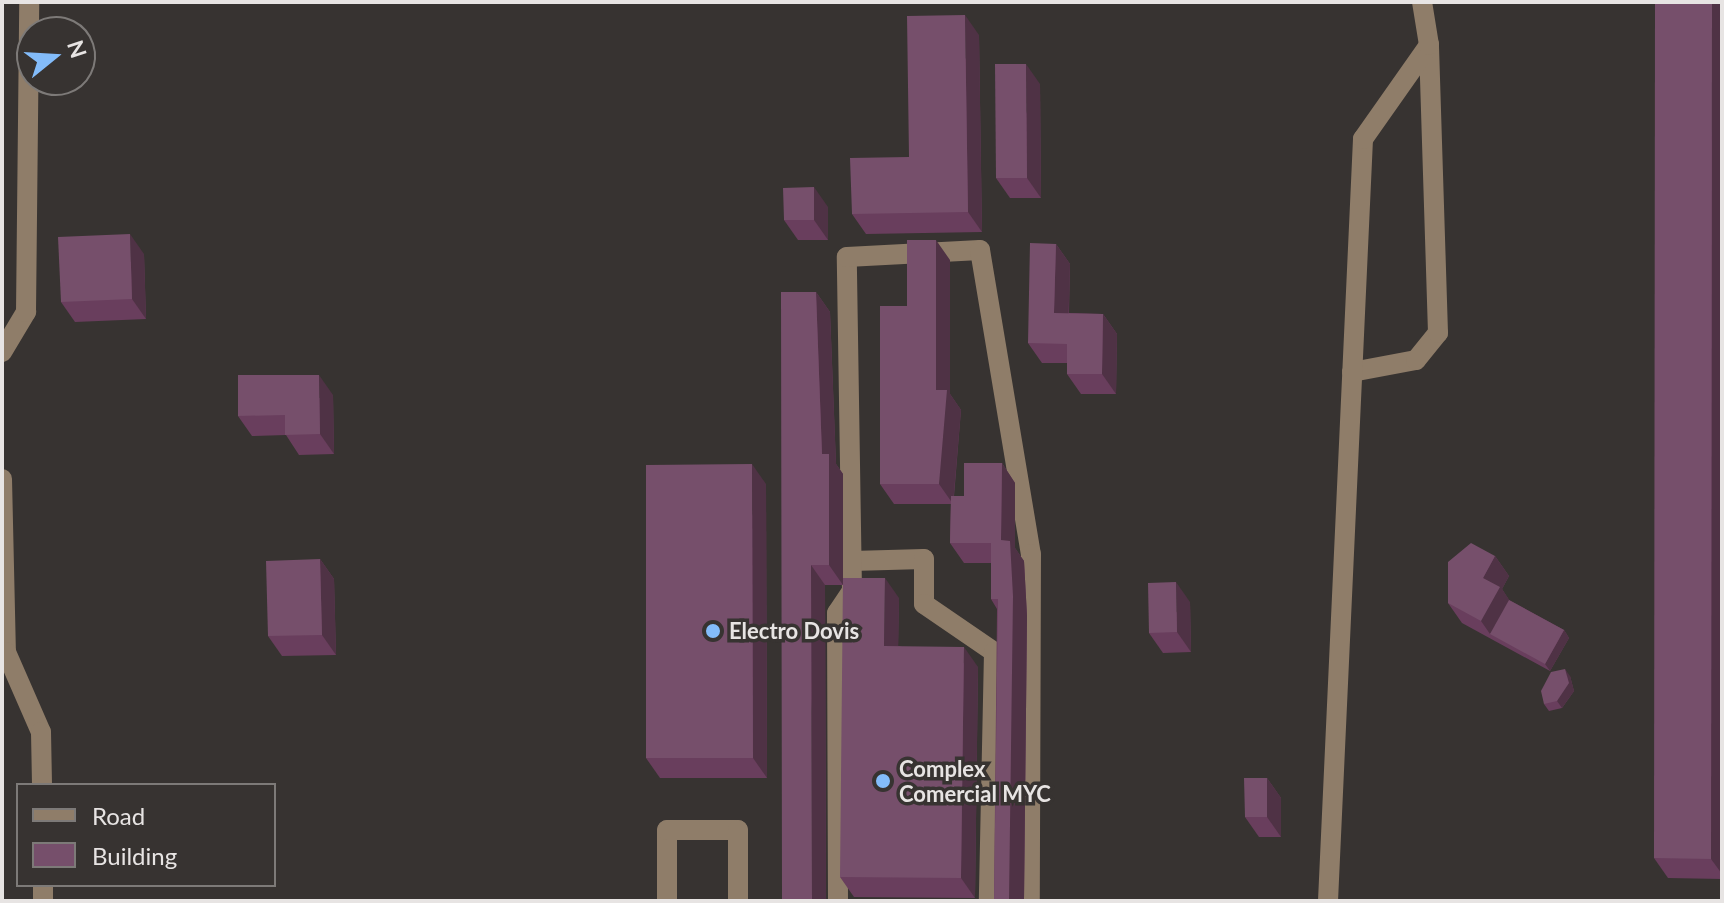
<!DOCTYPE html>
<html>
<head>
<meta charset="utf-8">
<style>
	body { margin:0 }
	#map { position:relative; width:1724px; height:903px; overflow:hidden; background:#373331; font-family:Lato,sans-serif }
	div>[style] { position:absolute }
	.minor>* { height:20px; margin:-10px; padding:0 10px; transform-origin:10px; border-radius:10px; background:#8f7d69 }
	.wall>* { inset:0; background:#693e5d }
	.shaded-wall>* { inset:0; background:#4f3245 }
	.building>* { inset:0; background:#764f6b }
	.dots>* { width:22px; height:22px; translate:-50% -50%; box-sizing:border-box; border:4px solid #373331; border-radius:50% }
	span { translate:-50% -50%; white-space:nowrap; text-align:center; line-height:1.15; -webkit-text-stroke:7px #373331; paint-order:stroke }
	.poi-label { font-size:22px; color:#e7e4e3; font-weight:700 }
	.left { translate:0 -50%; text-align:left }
	.frame { position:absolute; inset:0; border:4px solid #e7e4e3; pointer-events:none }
	.legend { position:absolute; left:16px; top:783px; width:260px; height:104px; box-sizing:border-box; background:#373331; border:2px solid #7d7a78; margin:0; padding:10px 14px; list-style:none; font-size:24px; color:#e7e4e3 }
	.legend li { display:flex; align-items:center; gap:16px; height:40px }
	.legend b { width:40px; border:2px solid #7d7a78 }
	.north { position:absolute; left:16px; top:16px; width:80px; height:80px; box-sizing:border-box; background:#373331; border:2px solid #7d7a78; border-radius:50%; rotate:72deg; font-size:22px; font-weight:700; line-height:32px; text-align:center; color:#e7e4e3 }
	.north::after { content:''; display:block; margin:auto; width:28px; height:36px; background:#83bcfa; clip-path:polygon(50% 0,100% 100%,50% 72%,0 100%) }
</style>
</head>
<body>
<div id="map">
	<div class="minor">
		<i style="left:2px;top:352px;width:47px;rotate:-59deg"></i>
		<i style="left:26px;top:312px;width:310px;rotate:-89.4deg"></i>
		<i style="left:1352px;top:372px;width:65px;rotate:-10.6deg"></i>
		<i style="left:1416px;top:360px;width:35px;rotate:-51deg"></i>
		<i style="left:1438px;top:333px;width:288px;rotate:-91.8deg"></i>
		<i style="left:2px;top:479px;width:173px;rotate:88.7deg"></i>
		<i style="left:6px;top:652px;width:87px;rotate:66.4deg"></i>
		<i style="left:41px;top:732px;width:53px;rotate:88.9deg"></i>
		<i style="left:852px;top:561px;width:72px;rotate:-1.6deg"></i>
		<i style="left:924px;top:559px;width:45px;rotate:90deg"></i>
		<i style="left:924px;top:604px;width:85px;rotate:34.4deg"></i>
		<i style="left:994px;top:652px;width:249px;rotate:91.2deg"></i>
		<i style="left:43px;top:885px;width:16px;rotate:90deg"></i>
		<i style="left:667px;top:901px;width:71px;rotate:-90deg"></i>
		<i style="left:667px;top:830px;width:71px"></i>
		<i style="left:738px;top:830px;width:71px;rotate:90deg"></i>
		<i style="left:838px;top:901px;width:288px;rotate:-90.2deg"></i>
		<i style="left:837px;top:613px;width:27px;rotate:-56deg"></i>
		<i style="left:852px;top:591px;width:334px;rotate:-90.9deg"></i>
		<i style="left:847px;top:257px;width:133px;rotate:-3deg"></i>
		<i style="left:980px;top:250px;width:308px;rotate:80.5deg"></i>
		<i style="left:1031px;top:554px;width:347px;rotate:90.2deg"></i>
		<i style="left:1328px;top:901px;width:763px;rotate:-87.37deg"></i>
		<i style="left:1363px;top:139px;width:115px;rotate:-54.9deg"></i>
		<i style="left:1429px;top:45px;width:44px;rotate:-99.2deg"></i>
	</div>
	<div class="wall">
		<i style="clip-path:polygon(1722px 2px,1722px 879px,1668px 878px,1654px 858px)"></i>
		<i style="clip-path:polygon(979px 35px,982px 232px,866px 234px,852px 214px,909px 157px)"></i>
		<i style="clip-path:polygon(1040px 84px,1041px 198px,1010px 198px,996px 178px)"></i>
		<i style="clip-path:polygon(828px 207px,828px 240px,798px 240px,784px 220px)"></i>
		<i style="clip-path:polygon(1056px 244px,1070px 264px,1069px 313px,1103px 314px,1117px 334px,1116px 394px,1081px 394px,1067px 374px,1067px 363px,1042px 363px,1028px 343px)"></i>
		<i style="clip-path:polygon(144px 254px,146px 319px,75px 322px,61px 302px)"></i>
		<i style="clip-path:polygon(950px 260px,950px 394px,961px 410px,954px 496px,964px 496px,1002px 463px,1015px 483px,1015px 548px,1024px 561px,1027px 616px,1024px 901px,994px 901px,997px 609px,991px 599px,991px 563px,964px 563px,950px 543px,951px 504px,894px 504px,880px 484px,907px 306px)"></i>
		<i style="clip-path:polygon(781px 292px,816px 292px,830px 312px,836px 464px,843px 474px,843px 585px,825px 585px,826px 901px)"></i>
		<i style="clip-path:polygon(333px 395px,334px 454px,299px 455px,286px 435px,252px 436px,238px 416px)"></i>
		<i style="clip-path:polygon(766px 484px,767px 778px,660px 778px,646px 758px)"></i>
		<i style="clip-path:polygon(1495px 556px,1509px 576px,1502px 589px,1509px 600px,1564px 630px,1569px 638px,1550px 671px,1462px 623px,1448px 603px)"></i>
		<i style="clip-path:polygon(320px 559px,334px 579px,336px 655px,282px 656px,268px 636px)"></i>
		<i style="clip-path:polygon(899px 598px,898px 646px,978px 667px,975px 898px,854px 897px,840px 877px)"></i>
		<i style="clip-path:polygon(1190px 602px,1191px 652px,1163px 653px,1149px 633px)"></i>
		<i style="clip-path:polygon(1570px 676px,1574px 691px,1562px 708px,1549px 711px,1544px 704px)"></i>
		<i style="clip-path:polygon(1267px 778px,1281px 798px,1281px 837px,1259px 837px,1245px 817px)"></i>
	</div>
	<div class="shaded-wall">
		<i style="clip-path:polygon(1712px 2px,1722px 2px,1722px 874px,1711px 859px)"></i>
		<i style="clip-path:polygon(965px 15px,979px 35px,982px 232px,968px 212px)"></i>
		<i style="clip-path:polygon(1026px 64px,1040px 84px,1041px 198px,1027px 178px)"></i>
		<i style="clip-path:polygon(814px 187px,828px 207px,828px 240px,814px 220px)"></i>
		<i style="clip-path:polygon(130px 234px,144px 254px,146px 319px,132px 299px)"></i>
		<i style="clip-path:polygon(936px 240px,950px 260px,950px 394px,961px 410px,953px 504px,939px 484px,936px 390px)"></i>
		<i style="clip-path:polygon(1056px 244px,1070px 264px,1068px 333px,1054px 313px)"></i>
		<i style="clip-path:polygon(816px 292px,830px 312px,836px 464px,843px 474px,843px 585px,829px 565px,822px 454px)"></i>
		<i style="clip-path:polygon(1103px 314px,1117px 334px,1116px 394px,1102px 374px)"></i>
		<i style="clip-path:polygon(319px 375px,333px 395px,334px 454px,320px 434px)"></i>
		<i style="clip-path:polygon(1002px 463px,1015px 483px,1015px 548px,1024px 561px,1027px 616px,1024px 901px,1009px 901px,1001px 540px)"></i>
		<i style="clip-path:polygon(752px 464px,766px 484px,767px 778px,753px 758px)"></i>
		<i style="clip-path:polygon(1495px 556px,1509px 576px,1502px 589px,1514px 607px,1490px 634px,1481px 621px,1483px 578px)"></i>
		<i style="clip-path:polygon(320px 559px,334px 579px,336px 655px,322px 635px)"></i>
		<i style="clip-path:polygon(811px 565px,825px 585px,826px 901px,812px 901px)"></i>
		<i style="clip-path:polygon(885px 578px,899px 598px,898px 666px,884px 646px)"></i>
		<i style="clip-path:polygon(1176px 582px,1190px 602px,1191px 652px,1177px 632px)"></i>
		<i style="clip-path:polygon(1564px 630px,1569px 638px,1550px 671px,1545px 664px)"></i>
		<i style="clip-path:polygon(964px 647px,978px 667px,975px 898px,961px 878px)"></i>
		<i style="clip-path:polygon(1565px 669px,1570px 676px,1574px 691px,1562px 708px,1557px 701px)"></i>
		<i style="clip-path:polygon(1267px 778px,1281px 798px,1281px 837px,1267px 817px)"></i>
	</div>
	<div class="building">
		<i style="clip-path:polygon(1655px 2px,1712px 2px,1711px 859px,1654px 858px)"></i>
		<i style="clip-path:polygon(965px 15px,968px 212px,852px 214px,850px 158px,909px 157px,907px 16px)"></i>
		<i style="clip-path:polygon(995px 64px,1026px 64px,1027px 178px,996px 178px)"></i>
		<i style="clip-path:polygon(814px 187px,814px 220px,784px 220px,783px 188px)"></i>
		<i style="clip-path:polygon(130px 234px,132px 299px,61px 302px,58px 237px)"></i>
		<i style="clip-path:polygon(907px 240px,936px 240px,936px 390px,947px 390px,939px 484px,880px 484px,880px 306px,907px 306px)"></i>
		<i style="clip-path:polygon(1030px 243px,1056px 244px,1054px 313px,1103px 314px,1102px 374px,1067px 374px,1067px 344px,1028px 343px)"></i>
		<i style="clip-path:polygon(781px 292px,816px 292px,822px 454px,829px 454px,829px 565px,811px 565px,812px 901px,782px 901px)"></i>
		<i style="clip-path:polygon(238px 375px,319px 375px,320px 434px,285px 435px,285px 415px,238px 416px)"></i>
		<i style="clip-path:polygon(964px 463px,1002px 463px,1001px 540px,1010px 541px,1013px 596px,1009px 901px,994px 901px,998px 599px,991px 599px,991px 543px,950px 543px,951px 496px,964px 496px)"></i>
		<i style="clip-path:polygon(752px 464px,753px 758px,646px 758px,646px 465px)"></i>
		<i style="clip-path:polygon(1471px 543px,1495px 556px,1483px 578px,1500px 587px,1481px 621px,1448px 603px,1448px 562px)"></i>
		<i style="clip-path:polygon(320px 559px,322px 635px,268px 636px,266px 561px)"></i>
		<i style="clip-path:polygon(843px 578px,885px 578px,884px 646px,964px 647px,961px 878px,840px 877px)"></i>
		<i style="clip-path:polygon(1176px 582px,1177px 632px,1149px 633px,1148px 583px)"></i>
		<i style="clip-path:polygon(1509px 600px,1564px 630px,1545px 664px,1490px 634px)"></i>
		<i style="clip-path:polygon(1565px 669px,1569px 683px,1557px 701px,1544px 704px,1541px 691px,1551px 672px)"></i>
		<i style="clip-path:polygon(1244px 778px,1267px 778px,1267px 817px,1245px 817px)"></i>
	</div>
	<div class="dots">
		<i style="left:713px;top:631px;background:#83bcfa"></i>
		<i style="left:883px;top:781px;background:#83bcfa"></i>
	</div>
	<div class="poi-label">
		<span class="left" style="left:729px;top:631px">Electro Dovis</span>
		<span class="left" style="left:899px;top:781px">Complex<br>Comercial MYC</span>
	</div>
	<div class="frame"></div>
	<ul class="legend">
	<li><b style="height:10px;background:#8f7d69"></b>Road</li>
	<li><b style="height:22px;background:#764f6b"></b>Building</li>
	</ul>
	<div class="north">N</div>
</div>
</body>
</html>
